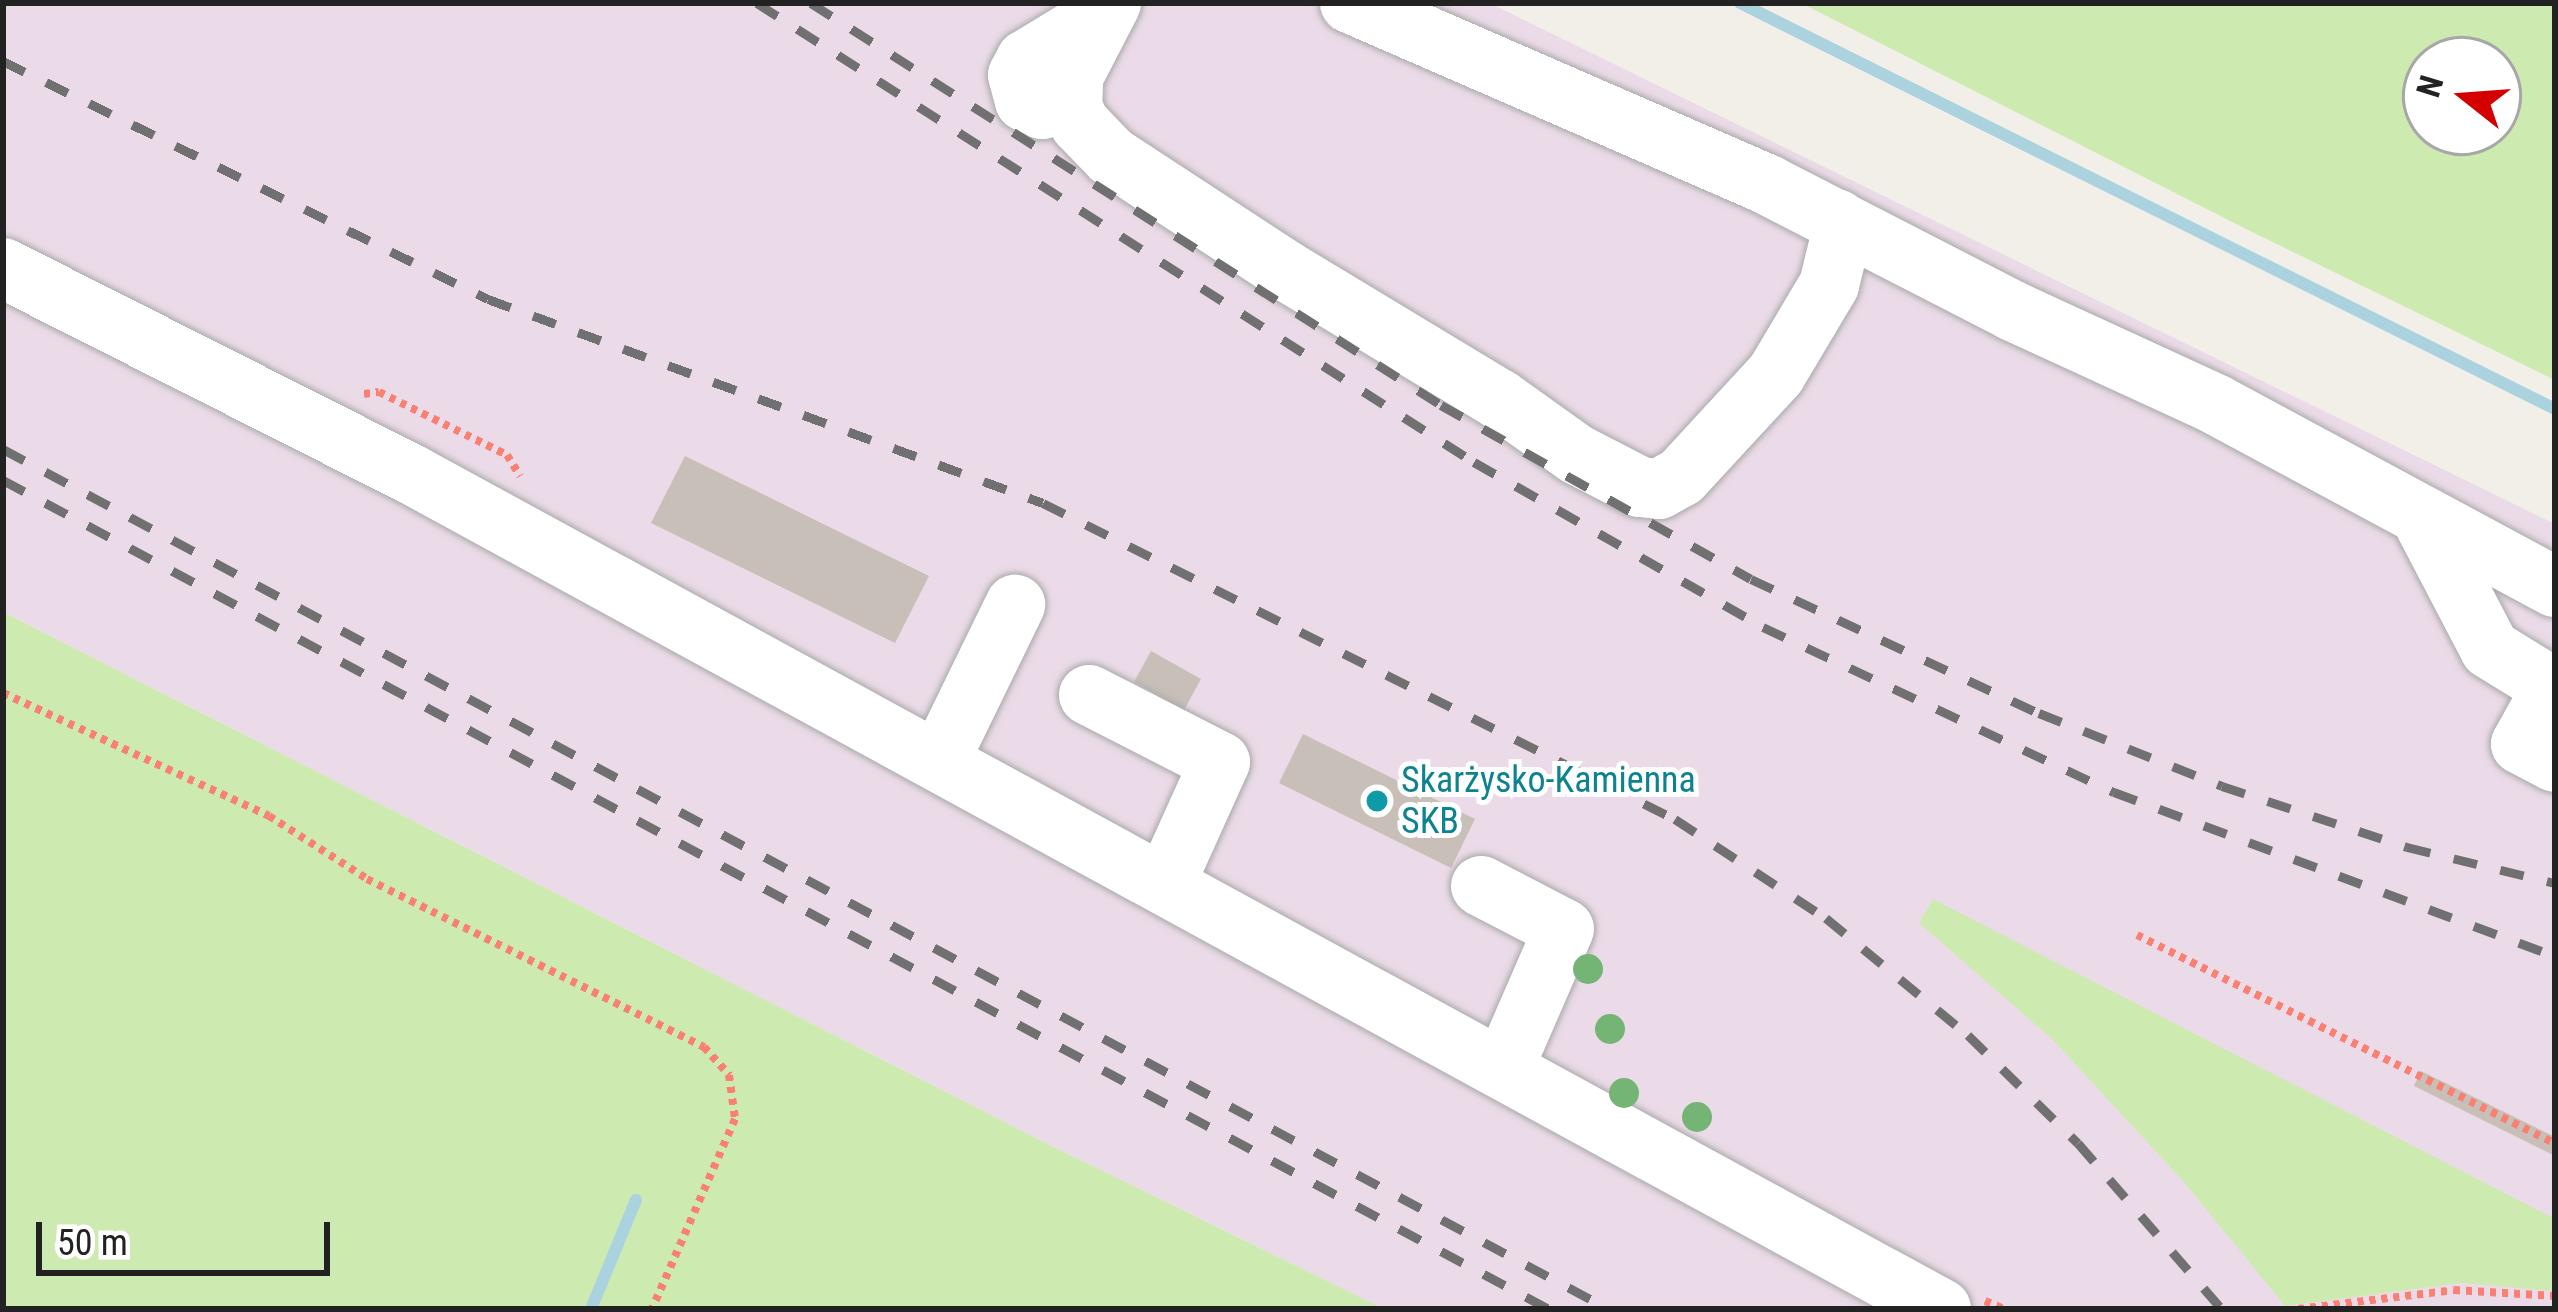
<!DOCTYPE html>
<html>
<head>
<meta charset="utf-8">
<style>
	body { margin:0 }
	#map { position:relative; width:2558px; height:1312px; overflow:hidden; background:#f2efe9; font-family:"Roboto Condensed",sans-serif }
	div>[style] { position:absolute }
	.industrial>* { inset:0; background:#ebdbe8 }
	.grass>* { inset:0; background:#cdebb0 }
	.stream>* { height:12px; margin:-6px; padding:0 6px; transform-origin:6px; border-radius:6px; background:#aad3df }
	.building>* { inset:0; background:#c7bfb8 }
	.path>* { height:8px; margin-top:-4px; transform-origin:0; background:repeating-linear-gradient(90deg,#fa8072 0 6px,transparent 0 12px) }
	.roads { filter:drop-shadow(0 0 3px #a9a9a9) drop-shadow(0 0 3px #a9a9a9) }
	.minor>* { height:60px; margin:-30px; padding:0 30px; transform-origin:30px; border-radius:30px; background:#fff }
	.rail>* { height:9px; margin-top:-4.5px; transform-origin:0; background:repeating-linear-gradient(90deg,#707070 0 24px,transparent 0 48px) }
	.trees>* { width:30px; height:30px; margin:-15px; border-radius:50%; background:#74b475 }
	.dots>* { width:33px; height:33px; translate:-50% -50%; box-sizing:border-box; border:6px solid #fff; border-radius:50% }
	span { translate:-50% -50%; white-space:nowrap; text-align:center; line-height:1.15; -webkit-text-stroke:10px #fff; paint-order:stroke }
	.culture-label { font-size:36px; color:#0d838f }
	.left { translate:0 -50%; text-align:left }
	.frame { position:absolute; inset:0; border:6px solid #222; pointer-events:none }
	.north { position:absolute; left:2402px; top:36px; width:120px; height:120px; box-sizing:border-box; background:#fff; border:3px solid #a7a7a7; border-radius:50%; rotate:287deg; font-size:33px; font-weight:700; line-height:48px; text-align:center; color:#222 }
	.north::after { content:''; display:block; margin:auto; width:42px; height:54px; background:#d40000; clip-path:polygon(50% 0,100% 100%,50% 72%,0 100%) }
	.scale { position:absolute; left:36px; top:1222px; width:294px; height:54px; box-sizing:border-box; border:6px solid #222; border-top:0; padding-left:15px; font-size:36px; line-height:42px; white-space:nowrap; color:#222; -webkit-text-stroke:9px #fff; paint-order:stroke }
</style>
</head>
<body>
<div id="map">
	<div class="industrial">
		<i style="clip-path:polygon(3px 3px,1489px 3px,2555px 524px,2555px 1309px,1384px 1309px,1052px 1146px,3px 612px)"></i>
	</div>
	<div class="grass">
		<i style="clip-path:polygon(evenodd,1801px 3px,2555px 3px,2555px 380px,2246px 229px,1801px 3px,2426px 60px,2498px 60px,2498px 132px,2426px 132px,2426px 60px)"></i>
		<i style="clip-path:polygon(3px 612px,1052px 1146px,1384px 1309px,3px 1309px)"></i>
		<i style="clip-path:polygon(1933px 899px,2555px 1219px,2555px 1291px,2461px 1283px,2285px 1306px,2184px 1182px,2052px 1039px,1919px 923px)"></i>
	</div>
	<div class="stream">
		<i style="left:1740px;top:3px;width:911px;rotate:26.48deg"></i>
		<i style="left:591px;top:1309px;width:118px;rotate:-67.6deg"></i>
	</div>
	<div class="building">
		<i style="clip-path:polygon(685px 456px,929px 576px,895px 643px,651px 523px)"></i>
		<i style="clip-path:polygon(1151px 651px,1201px 679px,1184px 710px,1134px 682px)"></i>
		<i style="clip-path:polygon(1303px 734px,1475px 819px,1451px 868px,1279px 783px)"></i>
		<i style="clip-path:polygon(2421px 1071px,2555px 1137px,2555px 1156px,2414px 1086px)"></i>
	</div>
	<div class="path">
		<i style="left:364px;top:394px;width:15px;rotate:-8deg"></i>
		<i style="left:379px;top:392px;width:143px;rotate:26.2deg"></i>
		<i style="left:507px;top:455px;width:25px;rotate:58deg"></i>
		<i style="left:3px;top:693px;width:293px;rotate:24.8deg"></i>
		<i style="left:269px;top:816px;width:117px;rotate:32.7deg"></i>
		<i style="left:367px;top:879px;width:377px;rotate:26.5deg"></i>
		<i style="left:704px;top:1047px;width:38px;rotate:48deg"></i>
		<i style="left:729px;top:1075px;width:44px;rotate:82.2deg"></i>
		<i style="left:735px;top:1119px;width:207px;rotate:113.6deg"></i>
		<i style="left:2137px;top:935px;width:467px;rotate:26.5deg"></i>
		<i style="left:1985px;top:1301px;width:21px;rotate:23deg"></i>
		<i style="left:2298px;top:1309px;width:157px;rotate:-6.9deg"></i>
		<i style="left:2454px;top:1290px;width:101px;rotate:3.4deg"></i>
	</div>
	<div class="roads">
		<div class="minor">
			<i style="left:1350px;top:3px;width:456px;rotate:23.5deg"></i>
			<i style="left:1768px;top:185px;width:276px;rotate:27.2deg"></i>
			<i style="left:2013px;top:311px;width:222px;rotate:24.7deg"></i>
			<i style="left:2215px;top:404px;width:386px;rotate:28.3deg"></i>
			<i style="left:1102px;top:14px;width:89px;rotate:148.8deg"></i>
			<i style="left:1026px;top:60px;width:17px;rotate:118deg"></i>
			<i style="left:1018px;top:75px;width:27px;rotate:75deg"></i>
			<i style="left:1025px;top:101px;width:19px;rotate:25deg"></i>
			<i style="left:1042px;top:109px;width:23px;rotate:-29deg"></i>
			<i style="left:1062px;top:98px;width:107px;rotate:-62.7deg"></i>
			<i style="left:1073px;top:84px;width:23px;rotate:92deg"></i>
			<i style="left:1072px;top:107px;width:19px;rotate:65deg"></i>
			<i style="left:1080px;top:124px;width:45px;rotate:45.9deg"></i>
			<i style="left:1111px;top:156px;width:208px;rotate:33.2deg"></i>
			<i style="left:1285px;top:270px;width:250px;rotate:31.1deg"></i>
			<i style="left:1499px;top:399px;width:95px;rotate:35.5deg"></i>
			<i style="left:1576px;top:454px;width:72px;rotate:27.3deg"></i>
			<i style="left:1640px;top:487px;width:19px;rotate:6deg"></i>
			<i style="left:1659px;top:489px;width:25px;rotate:-29deg"></i>
			<i style="left:1681px;top:477px;width:140px;rotate:-47.3deg"></i>
			<i style="left:1776px;top:374px;width:104px;rotate:-59.2deg"></i>
			<i style="left:1829px;top:285px;width:46px;rotate:-76.3deg"></i>
			<i style="left:1840px;top:240px;width:21px;rotate:-98deg"></i>
			<i style="left:3px;top:268px;width:457px;rotate:26.8deg"></i>
			<i style="left:411px;top:474px;width:1743px;rotate:28.62deg"></i>
			<i style="left:2420px;top:515px;width:151px;rotate:62.4deg"></i>
			<i style="left:2490px;top:649px;width:76px;rotate:31.6deg"></i>
			<i style="left:2552px;top:688px;width:64px;rotate:119deg"></i>
			<i style="left:2521px;top:744px;width:38px;rotate:28deg"></i>
			<i style="left:1089px;top:695px;width:147px;rotate:27.1deg"></i>
			<i style="left:1220px;top:762px;width:134px;rotate:114.3deg"></i>
			<i style="left:939px;top:761px;width:174px;rotate:-64deg"></i>
			<i style="left:1481px;top:886px;width:93px;rotate:27.4deg"></i>
			<i style="left:1564px;top:929px;width:153px;rotate:113.5deg"></i>
		</div>
	</div>
	<div class="rail">
		<i style="left:757px;top:3px;width:851px;rotate:32.63deg"></i>
		<i style="left:1474px;top:462px;width:333px;rotate:29.7deg"></i>
		<i style="left:1763px;top:627px;width:388px;rotate:25.2deg"></i>
		<i style="left:2114px;top:792px;width:471px;rotate:20.4deg"></i>
		<i style="left:811px;top:3px;width:747px;rotate:32.54deg"></i>
		<i style="left:1441px;top:405px;width:355px;rotate:29.3deg"></i>
		<i style="left:1751px;top:579px;width:318px;rotate:25deg"></i>
		<i style="left:2039px;top:713px;width:197px;rotate:21.7deg"></i>
		<i style="left:2222px;top:786px;width:195px;rotate:18.2deg"></i>
		<i style="left:2407px;top:847px;width:152px;rotate:13.7deg"></i>
		<i style="left:3px;top:61px;width:540px;rotate:26.14deg"></i>
		<i style="left:488px;top:299px;width:591px;rotate:20.18deg"></i>
		<i style="left:1043px;top:503px;width:707px;rotate:26.57deg"></i>
		<i style="left:1675px;top:819px;width:181px;rotate:33.3deg"></i>
		<i style="left:1826px;top:918px;width:184px;rotate:39.5deg"></i>
		<i style="left:1968px;top:1035px;width:154px;rotate:44.5deg"></i>
		<i style="left:2078px;top:1143px;width:220px;rotate:49.1deg"></i>
		<i style="left:3px;top:449px;width:1822px;rotate:28.17deg"></i>
		<i style="left:3px;top:480px;width:1754px;rotate:28.2deg"></i>
	</div>
	<div class="trees">
		<i style="left:1588px;top:969px"></i>
		<i style="left:1610px;top:1029px"></i>
		<i style="left:1624px;top:1093px"></i>
		<i style="left:1697px;top:1117px"></i>
	</div>
	<div class="dots">
		<i style="left:1377px;top:801px;background:#0f9aa8"></i>
	</div>
	<div class="culture-label">
		<span class="left" style="left:1401px;top:801px">Skarżysko-Kamienna<br>SKB</span>
	</div>
	<div class="frame"></div>
	<div class="north">N</div>
	<div class="scale">50 m</div>
</div>
</body>
</html>
